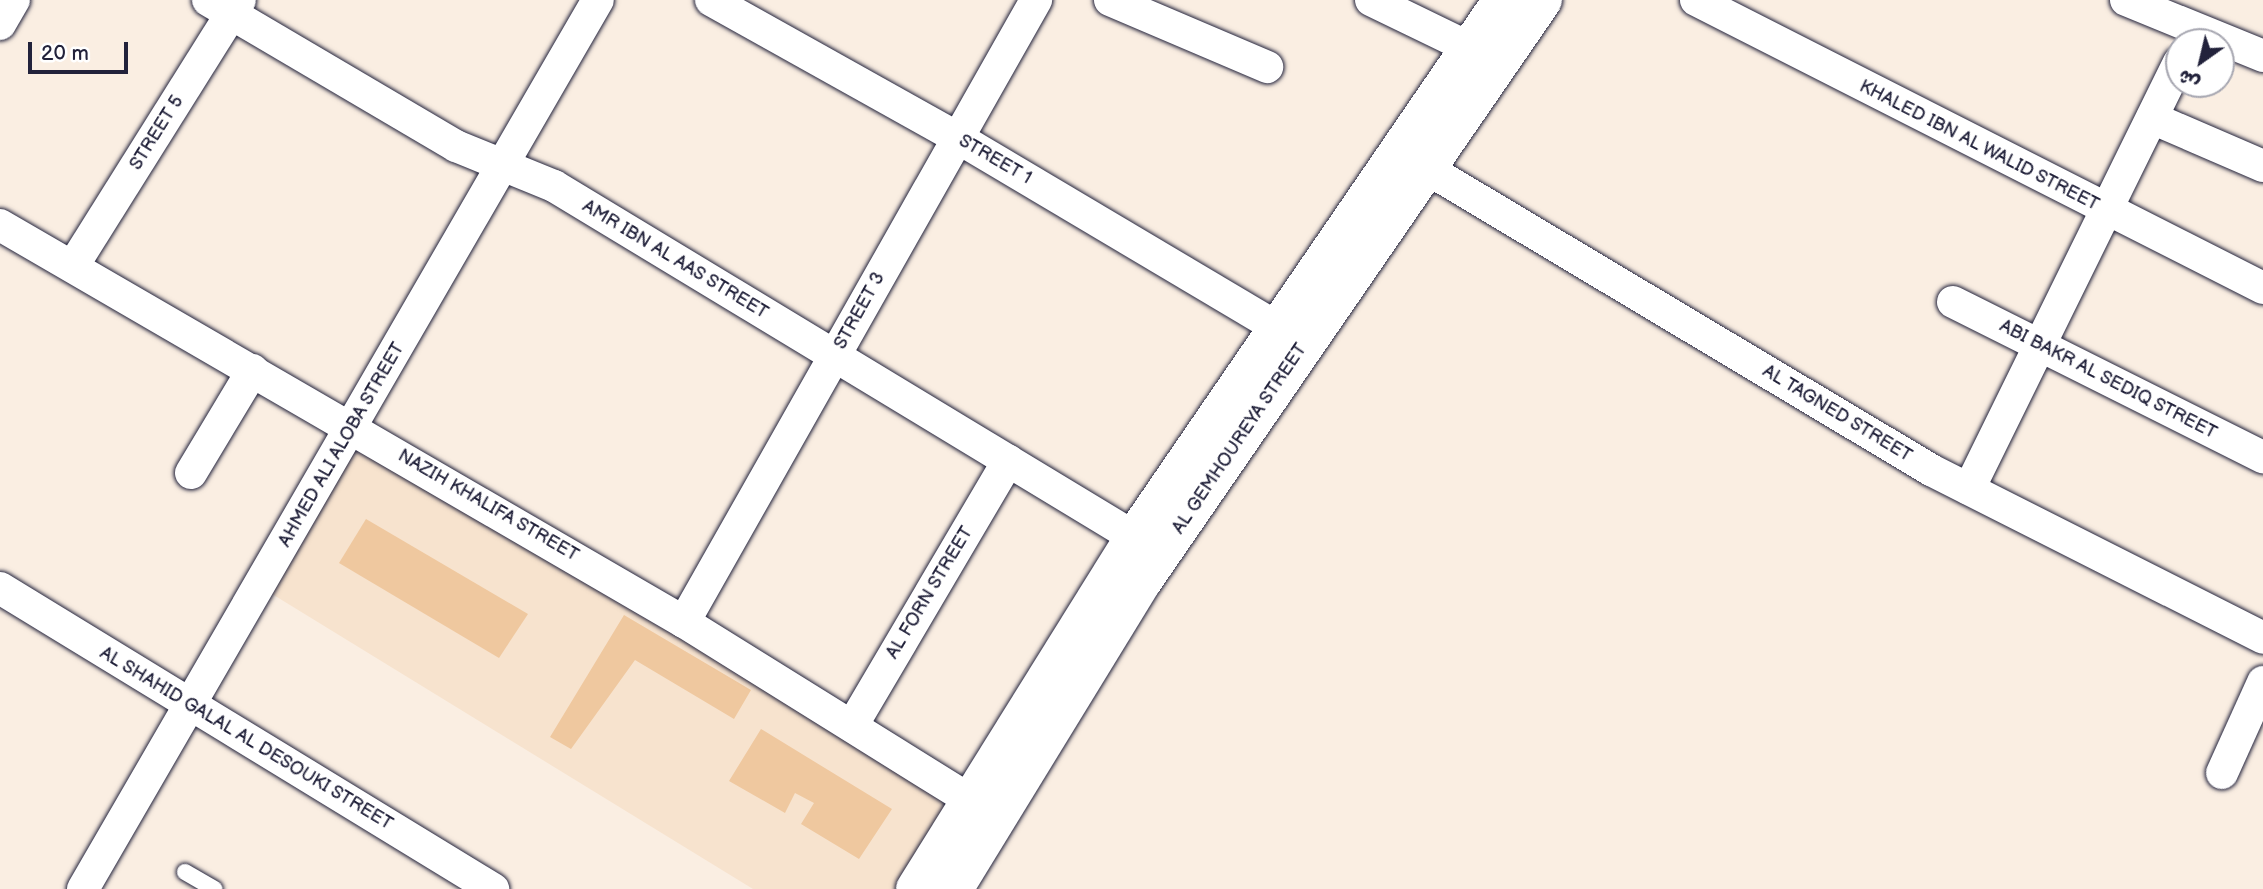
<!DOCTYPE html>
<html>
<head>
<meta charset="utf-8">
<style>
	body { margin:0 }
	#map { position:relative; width:2263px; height:889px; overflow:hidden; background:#faeee2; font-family:"Balsamiq Sans","Playpen Sans Arabic",sans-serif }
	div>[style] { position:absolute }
	.built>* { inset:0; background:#f7e3ce }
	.building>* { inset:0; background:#efc89f }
	.roads { filter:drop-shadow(0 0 2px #22223b) drop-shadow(0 0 2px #22223b) }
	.lane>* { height:16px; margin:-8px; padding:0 8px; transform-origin:8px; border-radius:8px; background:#fff }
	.street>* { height:32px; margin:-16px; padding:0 16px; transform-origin:16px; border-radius:16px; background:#fff }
	.secondary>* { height:38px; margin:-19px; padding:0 19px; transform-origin:19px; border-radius:19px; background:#fff }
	span { translate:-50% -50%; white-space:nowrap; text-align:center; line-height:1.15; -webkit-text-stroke:7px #fff; paint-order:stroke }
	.street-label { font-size:18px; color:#22223b }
	.north { position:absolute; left:2165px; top:28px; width:70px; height:70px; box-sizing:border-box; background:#fff; border:2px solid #a7a7b1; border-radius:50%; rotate:214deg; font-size:19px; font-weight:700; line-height:28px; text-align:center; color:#22223b }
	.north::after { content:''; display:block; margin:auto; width:24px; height:32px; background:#22223b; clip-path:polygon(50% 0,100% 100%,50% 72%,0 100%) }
	.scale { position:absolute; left:28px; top:42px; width:100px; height:32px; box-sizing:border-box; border:4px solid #22223b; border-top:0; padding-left:9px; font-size:21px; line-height:24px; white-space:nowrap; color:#22223b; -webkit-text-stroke:5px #fff; paint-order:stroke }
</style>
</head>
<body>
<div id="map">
	<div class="built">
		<i style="clip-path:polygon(353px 427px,968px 799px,915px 889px,753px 889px,259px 586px)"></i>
	</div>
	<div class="building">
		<i style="clip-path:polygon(366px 519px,528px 614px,499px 658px,339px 563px)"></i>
		<i style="clip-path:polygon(624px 615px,751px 690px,734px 719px,635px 660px,571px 749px,550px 737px)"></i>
		<i style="clip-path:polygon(761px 729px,892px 809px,859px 859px,801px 824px,814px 803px,795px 793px,785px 813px,729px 781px)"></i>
	</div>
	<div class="roads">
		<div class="lane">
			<i style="left:185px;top:872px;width:34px;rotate:30deg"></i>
		</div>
		<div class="street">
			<i style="left:208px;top:0;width:288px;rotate:30.5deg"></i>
			<i style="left:456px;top:146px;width:106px;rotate:22.2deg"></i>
			<i style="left:554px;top:186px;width:678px;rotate:31.18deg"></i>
			<i style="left:711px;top:0;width:283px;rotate:29.2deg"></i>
			<i style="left:958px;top:138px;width:369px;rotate:30.7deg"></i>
			<i style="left:1110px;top:0;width:171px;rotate:23.1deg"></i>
			<i style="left:1371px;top:0;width:108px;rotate:25.9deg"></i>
			<i style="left:1696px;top:0;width:636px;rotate:26.93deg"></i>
			<i style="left:2126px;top:0;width:148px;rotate:22.2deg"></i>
			<i style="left:0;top:24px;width:28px;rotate:-60deg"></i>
			<i style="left:2152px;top:118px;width:121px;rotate:23.4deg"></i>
			<i style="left:1424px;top:167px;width:591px;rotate:30.86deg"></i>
			<i style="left:1931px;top:470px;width:372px;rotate:26.8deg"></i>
			<i style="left:0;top:225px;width:791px;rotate:30.13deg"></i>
			<i style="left:684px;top:622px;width:335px;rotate:31.9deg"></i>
			<i style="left:73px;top:266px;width:314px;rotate:-57.9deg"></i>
			<i style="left:1953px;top:302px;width:347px;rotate:26.6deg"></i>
			<i style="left:191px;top:473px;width:120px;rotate:-59deg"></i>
			<i style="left:1969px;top:489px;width:475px;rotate:-63.8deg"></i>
			<i style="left:0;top:588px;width:578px;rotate:31.41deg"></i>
			<i style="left:684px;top:622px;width:715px;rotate:-60.49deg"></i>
			<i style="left:852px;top:726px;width:308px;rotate:-59.5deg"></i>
			<i style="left:2222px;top:773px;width:100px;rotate:-65.7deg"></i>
			<i style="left:83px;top:889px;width:1027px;rotate:-59.92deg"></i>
		</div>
		<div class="secondary">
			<i style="left:915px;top:889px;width:415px;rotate:-58.1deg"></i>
			<i style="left:1134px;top:537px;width:651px;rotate:-55.58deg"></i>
			<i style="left:954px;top:889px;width:361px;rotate:-58.5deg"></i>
			<i style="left:1143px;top:581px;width:705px;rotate:-55.45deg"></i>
		</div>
	</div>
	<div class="street-label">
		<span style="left:157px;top:133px;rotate:-58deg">STREET 5</span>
		<span style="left:1979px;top:146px;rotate:27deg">KHALED IBN AL WALID STREET</span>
		<span style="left:995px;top:160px;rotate:30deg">STREET 1</span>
		<span style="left:675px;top:260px;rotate:31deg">AMR IBN AL AAS STREET</span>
		<span style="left:860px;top:311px;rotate:-61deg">STREET 3</span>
		<span style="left:2108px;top:380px;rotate:27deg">ABI BAKR AL SEDIQ STREET</span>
		<span style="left:1837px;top:414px;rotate:31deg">AL TAGNED STREET</span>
		<span style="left:1240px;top:439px;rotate:-56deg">AL GEMHOUREYA STREET</span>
		<span style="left:342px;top:445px;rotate:-60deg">AHMED ALI ALOBA STREET</span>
		<span style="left:488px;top:506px;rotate:30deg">NAZIH KHALIFA STREET</span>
		<span style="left:930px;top:593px;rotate:-59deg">AL FORN STREET</span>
		<span style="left:246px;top:739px;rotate:31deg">AL SHAHID GALAL AL DESOUKI STREET</span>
	</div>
	<div class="north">ش</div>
	<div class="scale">20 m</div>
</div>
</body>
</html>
